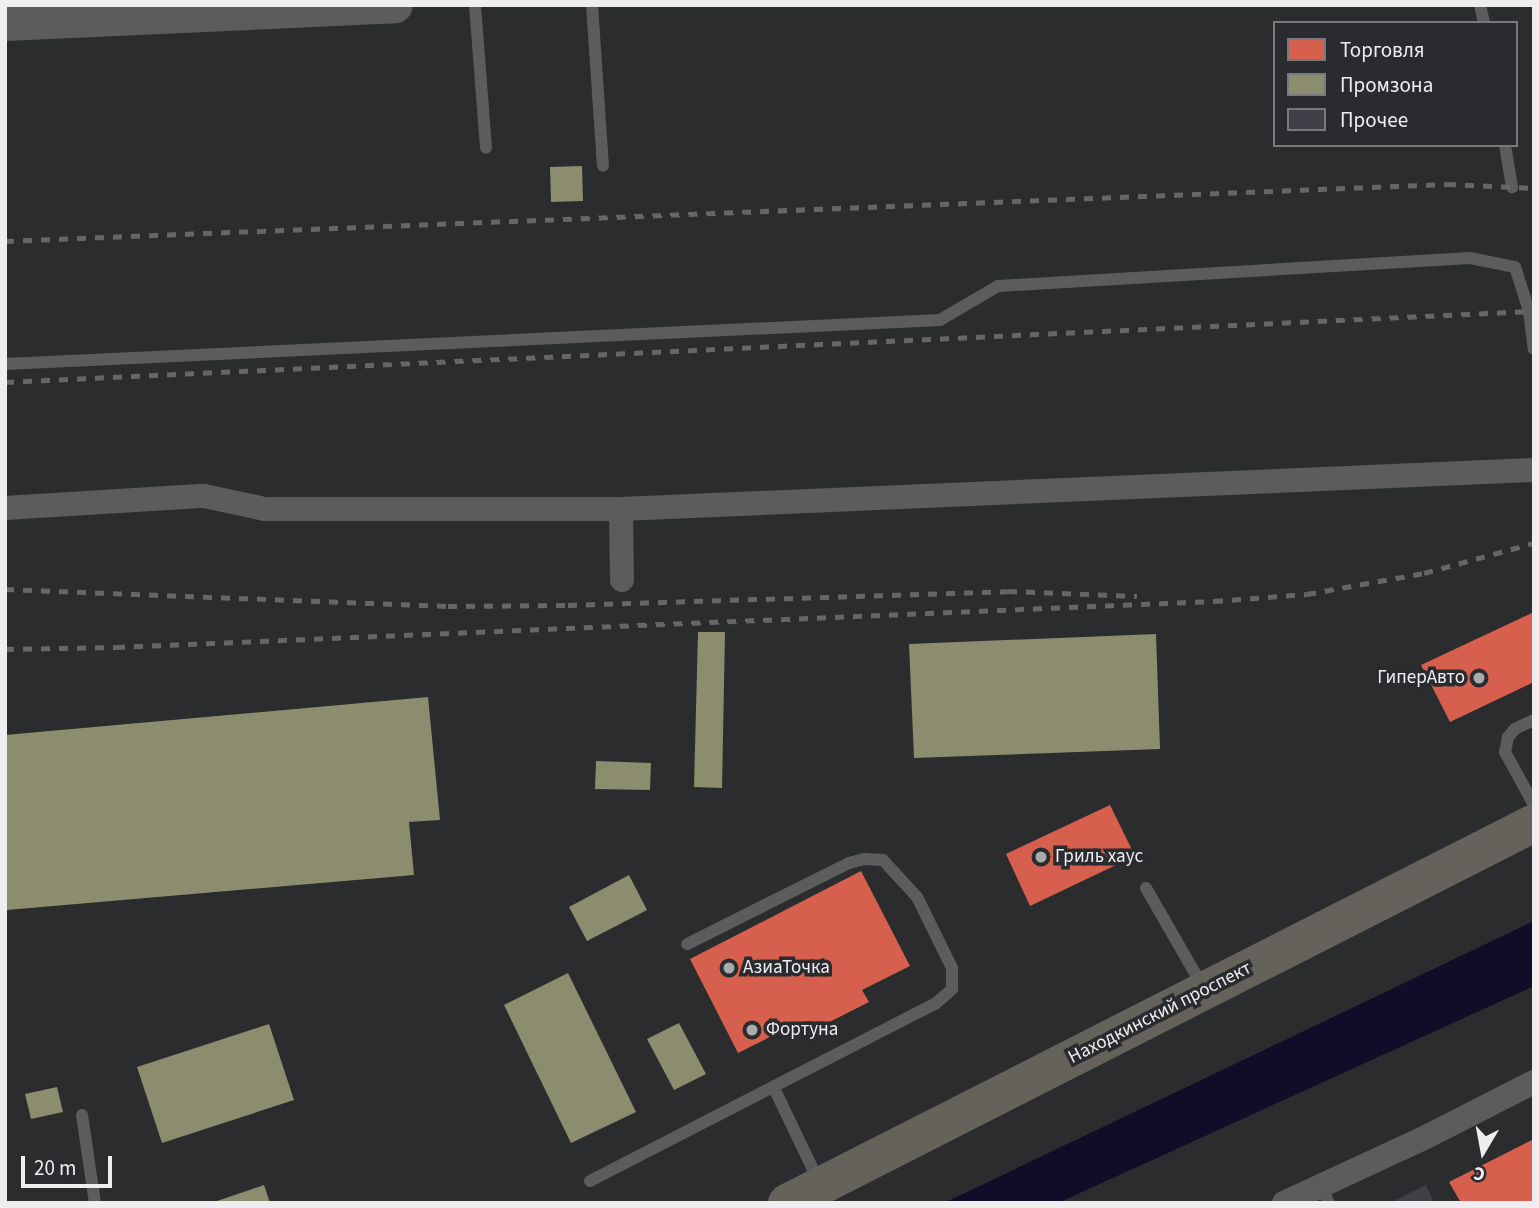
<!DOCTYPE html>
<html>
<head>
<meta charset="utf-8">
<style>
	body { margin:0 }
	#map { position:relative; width:1539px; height:1208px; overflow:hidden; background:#2b2c2d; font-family:"Source Sans 3",sans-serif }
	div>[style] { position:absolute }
	.water>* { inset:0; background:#110c28 }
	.shops>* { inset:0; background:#d6604d }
	.industry>* { inset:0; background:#8c8c6e }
	.building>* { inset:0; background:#404148 }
	.service>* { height:12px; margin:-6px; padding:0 6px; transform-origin:6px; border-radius:6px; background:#5c5c5e }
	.minor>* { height:24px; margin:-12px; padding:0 12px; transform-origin:12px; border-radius:12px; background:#5c5c5e }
	.secondary>* { height:35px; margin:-17.5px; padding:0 17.5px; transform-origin:17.5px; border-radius:17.5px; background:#5c5c5e }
	.primary>* { height:38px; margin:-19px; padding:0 19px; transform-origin:19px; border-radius:19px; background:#65625c }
	.rail>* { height:5px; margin-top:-2.5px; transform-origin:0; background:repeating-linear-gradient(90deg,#666667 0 9px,transparent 0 18px) }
	.dots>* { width:19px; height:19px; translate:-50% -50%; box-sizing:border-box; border:4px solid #2a2b2e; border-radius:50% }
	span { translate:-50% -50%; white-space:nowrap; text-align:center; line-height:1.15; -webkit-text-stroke:7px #2a2b2e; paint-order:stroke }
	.poi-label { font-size:19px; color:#eeeef0 }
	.right { translate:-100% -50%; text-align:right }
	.left { translate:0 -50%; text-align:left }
	.street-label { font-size:19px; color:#eeeef0 }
	.frame { position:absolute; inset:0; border:7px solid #eeeef0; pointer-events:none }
	.legend { position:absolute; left:1273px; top:21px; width:245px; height:126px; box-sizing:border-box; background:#2a2b2e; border:2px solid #78797c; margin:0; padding:9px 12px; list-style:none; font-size:21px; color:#eeeef0 }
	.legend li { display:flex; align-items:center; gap:14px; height:35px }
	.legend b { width:35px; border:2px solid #78797c }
	.north { position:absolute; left:1448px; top:1117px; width:70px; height:70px; -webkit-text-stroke:5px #2a2b2e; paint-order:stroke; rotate:190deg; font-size:19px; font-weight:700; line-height:28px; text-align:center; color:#eeeef0 }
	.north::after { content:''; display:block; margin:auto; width:24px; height:32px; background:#eeeef0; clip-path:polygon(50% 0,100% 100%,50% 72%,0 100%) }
	.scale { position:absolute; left:21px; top:1156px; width:91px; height:32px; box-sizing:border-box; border:4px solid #eeeef0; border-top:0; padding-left:9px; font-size:21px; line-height:24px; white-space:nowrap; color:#eeeef0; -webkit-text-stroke:5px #2a2b2e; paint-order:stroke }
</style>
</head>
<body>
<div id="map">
	<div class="water">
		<i style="clip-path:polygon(1534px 921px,1534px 986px,1058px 1203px,944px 1203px)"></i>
	</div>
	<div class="shops">
		<i style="clip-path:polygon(1534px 612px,1534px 682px,1450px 722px,1421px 665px)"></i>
		<i style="clip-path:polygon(1110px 805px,1135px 856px,1030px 906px,1006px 854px)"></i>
		<i style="clip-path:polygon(861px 871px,910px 966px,862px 990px,869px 1002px,794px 1040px,788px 1028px,738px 1053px,690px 959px)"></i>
		<i style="clip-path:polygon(1534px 1139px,1534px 1203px,1461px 1203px,1449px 1182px)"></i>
	</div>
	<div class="industry">
		<i style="clip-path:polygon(582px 166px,583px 201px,551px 202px,550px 167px)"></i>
		<i style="clip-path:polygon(698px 632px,725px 632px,722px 788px,694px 787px)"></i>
		<i style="clip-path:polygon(1156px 634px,1160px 749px,914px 758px,909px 644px)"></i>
		<i style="clip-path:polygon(428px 697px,440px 820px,409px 822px,414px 875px,7px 910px,5px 735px)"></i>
		<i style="clip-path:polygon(596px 761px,651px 763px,650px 790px,595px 789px)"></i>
		<i style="clip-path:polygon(629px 875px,647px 910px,587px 941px,569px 907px)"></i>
		<i style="clip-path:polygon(568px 973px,636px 1112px,571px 1143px,504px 1005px)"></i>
		<i style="clip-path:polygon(679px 1023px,706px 1074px,674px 1090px,647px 1039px)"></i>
		<i style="clip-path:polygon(269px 1024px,294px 1100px,162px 1143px,137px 1067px)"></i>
		<i style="clip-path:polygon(57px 1087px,63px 1112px,31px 1119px,25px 1094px)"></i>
		<i style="clip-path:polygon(264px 1185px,270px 1203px,214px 1203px,214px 1202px)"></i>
	</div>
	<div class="building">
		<i style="clip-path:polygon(1426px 1185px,1434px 1203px,1389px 1203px)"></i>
	</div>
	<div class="service">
		<i style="left:475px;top:5px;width:143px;rotate:85.6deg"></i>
		<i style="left:592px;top:5px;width:161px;rotate:86.1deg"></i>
		<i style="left:1480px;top:5px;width:18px;rotate:77deg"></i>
		<i style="left:1505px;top:145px;width:43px;rotate:80.5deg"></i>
		<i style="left:5px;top:364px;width:936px;rotate:-2.69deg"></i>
		<i style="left:940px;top:320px;width:67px;rotate:-30.4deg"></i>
		<i style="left:998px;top:286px;width:473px;rotate:-3.4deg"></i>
		<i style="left:1470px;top:258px;width:46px;rotate:11.3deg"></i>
		<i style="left:1515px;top:267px;width:46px;rotate:72.3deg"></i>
		<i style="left:1529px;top:311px;width:38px;rotate:83deg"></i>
		<i style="left:1534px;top:720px;width:21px;rotate:155deg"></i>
		<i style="left:1515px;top:729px;width:11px;rotate:131deg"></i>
		<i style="left:1508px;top:737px;width:15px;rotate:101deg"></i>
		<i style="left:1505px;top:752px;width:60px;rotate:61.3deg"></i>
		<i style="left:1146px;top:888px;width:114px;rotate:60.1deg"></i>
		<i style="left:774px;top:1088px;width:104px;rotate:64.4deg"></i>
		<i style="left:82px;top:1115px;width:89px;rotate:81.6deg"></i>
		<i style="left:590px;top:1181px;width:388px;rotate:-27.2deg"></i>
		<i style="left:935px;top:1004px;width:23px;rotate:-41deg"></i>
		<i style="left:952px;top:989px;width:21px;rotate:-90deg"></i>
		<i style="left:952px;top:968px;width:79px;rotate:-116.2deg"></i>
		<i style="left:917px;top:897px;width:50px;rotate:-132.6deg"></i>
		<i style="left:883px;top:860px;width:19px;rotate:-177deg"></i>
		<i style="left:864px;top:859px;width:16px;rotate:165deg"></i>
		<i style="left:849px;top:863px;width:181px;rotate:153.4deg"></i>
		<i style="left:1321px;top:1186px;width:19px;rotate:65deg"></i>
	</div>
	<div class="minor">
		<i style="left:5px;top:508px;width:199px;rotate:-3.5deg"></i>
		<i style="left:204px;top:496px;width:62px;rotate:12deg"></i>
		<i style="left:265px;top:509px;width:356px"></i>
		<i style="left:621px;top:509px;width:914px;rotate:-2.45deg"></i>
		<i style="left:621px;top:509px;width:71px;rotate:89.2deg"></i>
		<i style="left:1284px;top:1203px;width:157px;rotate:-24.9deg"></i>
		<i style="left:1426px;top:1137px;width:121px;rotate:-27deg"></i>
	</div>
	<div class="secondary">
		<i style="left:5px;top:23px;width:390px;rotate:-2.6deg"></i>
	</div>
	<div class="primary">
		<i style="left:787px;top:1203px;width:838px;rotate:-26.96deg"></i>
	</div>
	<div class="rail">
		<i style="left:5px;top:241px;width:1443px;rotate:-2.26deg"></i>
		<i style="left:1447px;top:184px;width:87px;rotate:2.6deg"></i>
		<i style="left:5px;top:382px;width:1531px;rotate:-2.66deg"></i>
		<i style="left:5px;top:589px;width:443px;rotate:2.2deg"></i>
		<i style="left:448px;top:606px;width:120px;rotate:-0.5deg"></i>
		<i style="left:568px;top:605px;width:440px;rotate:-1.8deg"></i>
		<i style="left:1008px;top:591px;width:129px;rotate:2.2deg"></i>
		<i style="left:5px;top:649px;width:111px;rotate:-1deg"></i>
		<i style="left:116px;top:647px;width:1099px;rotate:-2.4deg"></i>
		<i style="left:1214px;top:601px;width:93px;rotate:-4.3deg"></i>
		<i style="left:1307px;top:594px;width:119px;rotate:-10.2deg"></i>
		<i style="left:1424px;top:573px;width:114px;rotate:-15.3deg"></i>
	</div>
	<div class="dots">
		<i style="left:1479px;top:678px;background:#aaaaac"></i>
		<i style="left:1041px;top:857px;background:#aaaaac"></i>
		<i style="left:729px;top:968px;background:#aaaaac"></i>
		<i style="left:752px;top:1030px;background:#aaaaac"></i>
	</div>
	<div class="poi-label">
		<span class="right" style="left:1465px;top:678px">ГиперАвто</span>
		<span class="left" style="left:1055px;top:857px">Гриль хаус</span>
		<span class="left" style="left:743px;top:968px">АзиаТочка</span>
		<span class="left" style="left:766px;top:1030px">Фортуна</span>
	</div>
	<div class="street-label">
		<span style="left:1160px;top:1013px;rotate:-27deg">Находкинский проспект</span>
	</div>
	<div class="frame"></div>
	<ul class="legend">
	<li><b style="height:19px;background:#d6604d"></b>Торговля</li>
	<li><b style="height:19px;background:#8c8c6e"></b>Промзона</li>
	<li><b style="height:19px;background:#404148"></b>Прочее</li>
	</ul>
	<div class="north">С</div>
	<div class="scale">20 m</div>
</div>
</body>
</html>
